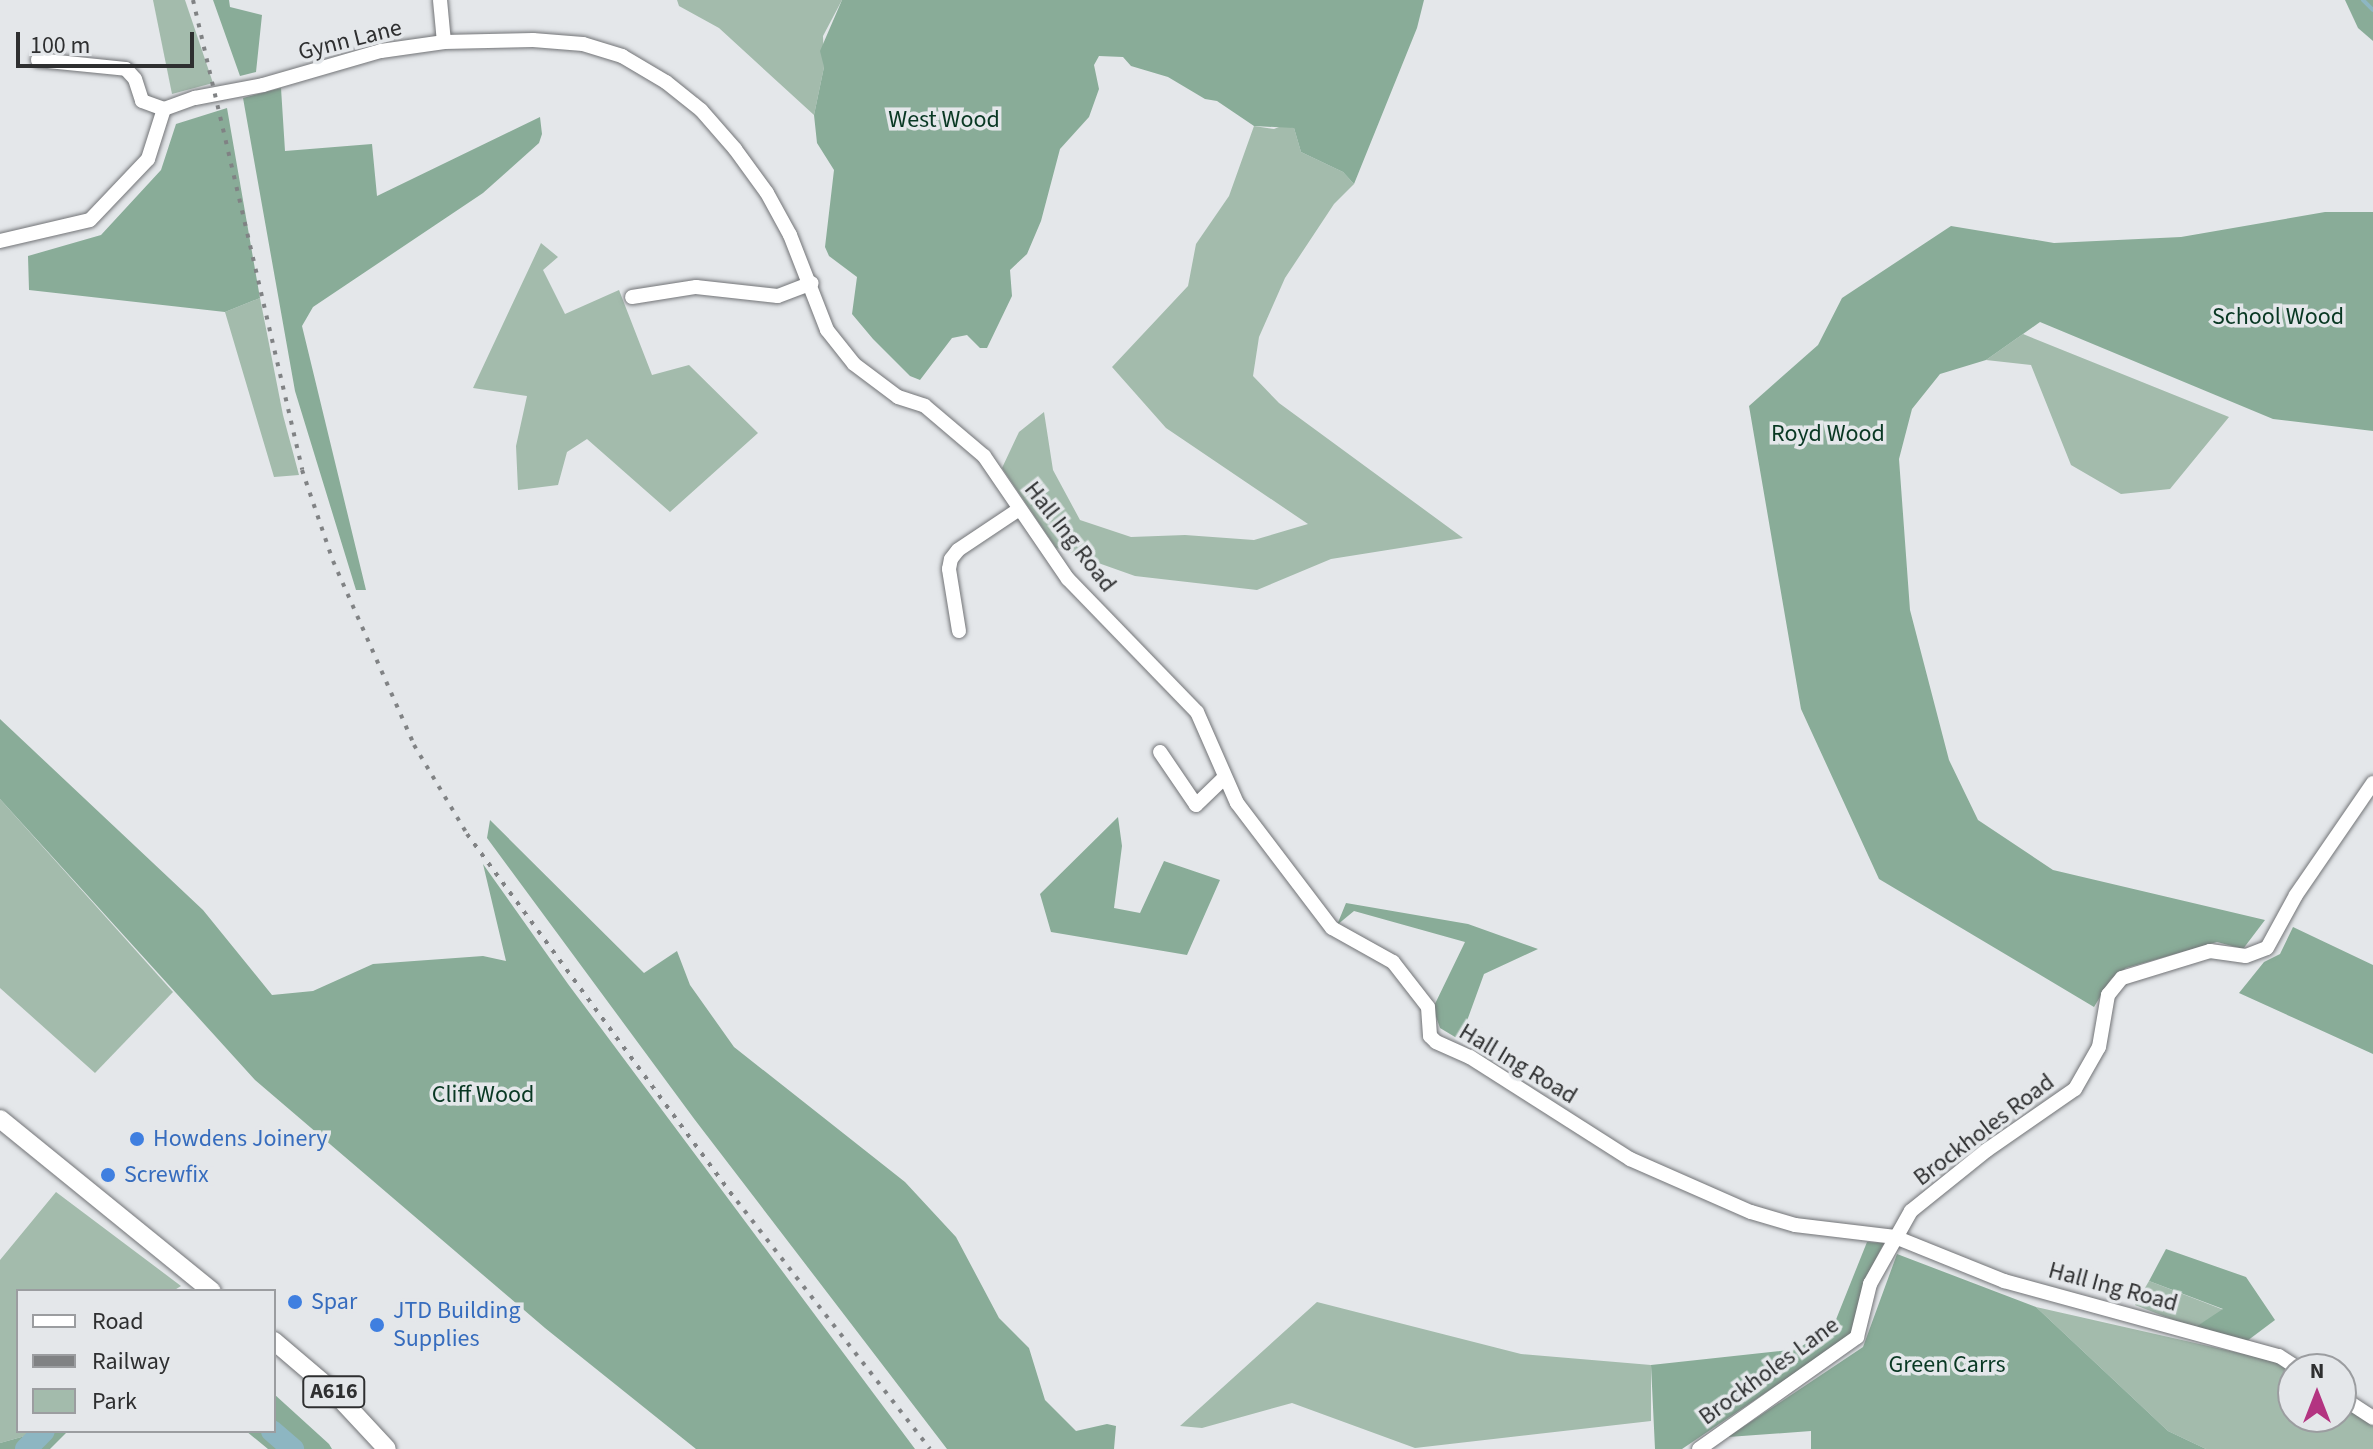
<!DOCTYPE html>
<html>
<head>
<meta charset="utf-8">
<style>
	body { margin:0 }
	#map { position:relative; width:2373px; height:1449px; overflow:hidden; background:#e4e7ea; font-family:"Source Sans 3",sans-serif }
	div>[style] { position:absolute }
	.green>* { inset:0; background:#a3bbac }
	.forest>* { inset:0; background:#89ac98 }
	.stream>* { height:4px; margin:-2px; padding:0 2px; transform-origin:2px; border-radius:2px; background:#8db6c2 }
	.river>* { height:22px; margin:-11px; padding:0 11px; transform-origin:11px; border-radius:11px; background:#8db6c2 }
	.roads { filter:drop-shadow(0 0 2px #727477) drop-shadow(0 0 2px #727477) }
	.minor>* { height:14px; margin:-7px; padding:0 7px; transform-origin:7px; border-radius:7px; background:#fff }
	.major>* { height:18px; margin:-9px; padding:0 9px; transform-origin:9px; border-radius:9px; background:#fff }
	.rail>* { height:4px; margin-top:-2px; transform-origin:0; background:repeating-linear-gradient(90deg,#808284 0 4px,transparent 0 12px) }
	.dots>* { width:22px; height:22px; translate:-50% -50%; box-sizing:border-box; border:4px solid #e4e7ea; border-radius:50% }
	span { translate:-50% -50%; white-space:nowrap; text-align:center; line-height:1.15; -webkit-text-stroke:7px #e4e7ea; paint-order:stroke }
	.shield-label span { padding:2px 6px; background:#e4e7ea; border:2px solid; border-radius:6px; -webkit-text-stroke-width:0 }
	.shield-label { font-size:22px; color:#2e2f30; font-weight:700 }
	.street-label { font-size:24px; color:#2e2f30 }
	.park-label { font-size:24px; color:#093823 }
	.shop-label { font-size:24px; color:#366cbe }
	.left { translate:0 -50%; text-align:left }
	.legend { position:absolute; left:16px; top:1289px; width:260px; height:144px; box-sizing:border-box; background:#e4e7ea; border:2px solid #9b9da0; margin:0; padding:10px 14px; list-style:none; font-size:24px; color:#2e2f30 }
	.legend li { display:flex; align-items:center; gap:16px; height:40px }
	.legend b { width:40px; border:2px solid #9b9da0 }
	.north { position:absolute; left:2277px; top:1353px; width:80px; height:80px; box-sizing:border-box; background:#e4e7ea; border:2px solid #9b9da0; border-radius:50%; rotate:0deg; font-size:22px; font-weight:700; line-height:32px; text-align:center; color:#2e2f30 }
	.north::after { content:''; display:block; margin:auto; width:28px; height:36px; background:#b33481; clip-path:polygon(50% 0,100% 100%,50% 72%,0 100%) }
	.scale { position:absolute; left:16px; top:32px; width:178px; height:36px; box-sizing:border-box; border:4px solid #2e2f30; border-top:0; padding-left:10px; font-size:24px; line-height:28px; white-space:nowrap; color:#2e2f30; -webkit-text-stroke:6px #e4e7ea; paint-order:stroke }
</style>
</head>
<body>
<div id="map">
	<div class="green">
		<i style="clip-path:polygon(153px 0,185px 0,213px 83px,172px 94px)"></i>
		<i style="clip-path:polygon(677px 0,842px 0,823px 36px,824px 67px,814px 115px,719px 28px,679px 6px)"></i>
		<i style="clip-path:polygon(1284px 125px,1294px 128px,1301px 152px,1343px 172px,1354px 184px,1334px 204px,1285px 278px,1259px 337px,1253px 376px,1279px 403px,1463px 538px,1331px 559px,1257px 590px,1135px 576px,1056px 548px,1002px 468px,1019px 432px,1044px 412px,1053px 470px,1080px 520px,1131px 537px,1185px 535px,1254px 540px,1308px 524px,1166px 428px,1112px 367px,1188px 286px,1196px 244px,1229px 196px,1254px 126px,1274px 129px)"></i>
		<i style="clip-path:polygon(541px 243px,558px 257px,543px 270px,565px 314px,619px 290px,652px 375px,689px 365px,758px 433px,670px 512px,587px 439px,567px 452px,558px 485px,518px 490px,516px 446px,527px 396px,473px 388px)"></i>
		<i style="clip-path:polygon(260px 298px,283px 415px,299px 475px,274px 477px,225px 312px)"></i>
		<i style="clip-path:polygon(2023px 334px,2229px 417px,2170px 489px,2121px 494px,2071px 465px,2031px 365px,1986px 360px)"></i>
		<i style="clip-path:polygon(0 799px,173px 992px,95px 1073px,0 988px)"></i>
		<i style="clip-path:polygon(56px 1192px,181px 1286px,173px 1291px,18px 1291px,18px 1431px,29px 1431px,25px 1436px,0 1443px,0 1260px)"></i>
		<i style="clip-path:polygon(2149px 1281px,2224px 1310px,2194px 1328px,2135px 1305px)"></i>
		<i style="clip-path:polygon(1317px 1302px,1521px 1354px,1651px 1365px,1651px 1421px,1415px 1448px,1292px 1403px,1202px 1428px,1180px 1426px)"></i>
		<i style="clip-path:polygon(2036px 1307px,2279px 1362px,2293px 1372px,2293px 1417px,2341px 1417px,2341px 1404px,2373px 1426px,2373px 1449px,2206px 1449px,2168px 1431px)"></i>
	</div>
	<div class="forest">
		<i style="clip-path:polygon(213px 0,229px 0,230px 7px,262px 15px,256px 72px,240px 76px)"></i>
		<i style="clip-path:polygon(842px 0,1424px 0,1417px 28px,1354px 184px,1343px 172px,1301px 152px,1294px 128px,1254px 126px,1217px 101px,1205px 99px,1168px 77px,1131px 66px,1123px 57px,1099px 56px,1094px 65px,1099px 89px,1089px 117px,1060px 149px,1041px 221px,1027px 254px,1010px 270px,1012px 296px,987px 348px,980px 348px,967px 335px,952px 338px,920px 380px,910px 376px,873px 339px,852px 314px,857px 277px,829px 256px,825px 247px,834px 170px,817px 143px,814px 115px,824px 67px,820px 51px)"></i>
		<i style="clip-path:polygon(2345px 0,2373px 0,2373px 41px,2358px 28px)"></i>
		<i style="clip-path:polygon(281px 88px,285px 151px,372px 144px,377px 196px,540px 117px,542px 134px,539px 143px,483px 193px,313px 307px,302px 326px,366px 590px,356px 590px,295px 391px,243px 98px)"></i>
		<i style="clip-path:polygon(227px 108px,260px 298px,225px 312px,29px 290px,28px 256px,101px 235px,161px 170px,176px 124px)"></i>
		<i style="clip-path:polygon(2325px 212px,2373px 212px,2373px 431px,2273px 419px,2040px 322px,1986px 360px,1940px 374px,1912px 409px,1899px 459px,1910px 610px,1949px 760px,1978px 820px,2053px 870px,2265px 920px,2243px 949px,2217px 942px,2126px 968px,2111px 979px,2094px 1007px,1879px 879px,1801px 709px,1749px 406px,1818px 345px,1842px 298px,1951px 226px,2054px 243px,2181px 237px)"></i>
		<i style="clip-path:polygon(0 719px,203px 910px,272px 995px,313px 991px,373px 964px,483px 956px,506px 961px,483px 864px,568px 984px,915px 1449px,696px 1449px,545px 1328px,255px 1080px,0 799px)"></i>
		<i style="clip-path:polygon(1118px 817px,1122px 846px,1114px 908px,1140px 913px,1164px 861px,1220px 880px,1187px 955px,1051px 932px,1040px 894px)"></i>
		<i style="clip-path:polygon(490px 820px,644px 973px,677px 951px,690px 985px,734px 1047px,905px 1182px,956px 1237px,999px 1318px,1029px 1348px,1045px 1400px,1076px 1431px,1107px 1424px,1116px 1426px,1114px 1449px,947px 1449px,695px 1120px,487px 838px)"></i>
		<i style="clip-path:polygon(1346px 903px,1468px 924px,1538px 949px,1484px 974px,1460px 1040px,1440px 1028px,1433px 1008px,1465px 942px,1354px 911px,1337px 925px)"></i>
		<i style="clip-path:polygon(2293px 927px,2373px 965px,2373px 1054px,2239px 993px,2264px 962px,2280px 954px)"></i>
		<i style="clip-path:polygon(1867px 1242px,1884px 1243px,1867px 1276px,1853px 1334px,1682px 1449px,1655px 1449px,1651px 1365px,1798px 1349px,1835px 1322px)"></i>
		<i style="clip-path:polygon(2166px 1249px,2246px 1277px,2275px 1320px,2247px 1341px,2194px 1328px,2223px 1309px,2149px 1281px)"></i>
		<i style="clip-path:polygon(1897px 1254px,2036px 1307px,2168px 1431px,2206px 1449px,1811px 1449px,1811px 1431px,1728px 1437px,1863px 1347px)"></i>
		<i style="clip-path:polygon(274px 1394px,329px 1444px,332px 1449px,268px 1449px,246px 1431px,274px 1431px)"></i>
		<i style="clip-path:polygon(29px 1431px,68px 1431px,50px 1449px,0 1449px,0 1443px,25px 1436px)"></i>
	</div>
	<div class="stream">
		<i style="left:2363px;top:0;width:14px;rotate:45deg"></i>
	</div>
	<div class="river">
		<i style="left:272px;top:1431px;width:28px;rotate:41deg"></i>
		<i style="left:26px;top:1449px;width:25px;rotate:-45deg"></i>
	</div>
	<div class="roads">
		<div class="minor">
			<i style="left:440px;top:0;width:42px;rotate:84.6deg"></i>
			<i style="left:38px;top:60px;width:88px;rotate:5.8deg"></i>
			<i style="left:126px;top:69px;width:13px;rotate:48deg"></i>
			<i style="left:135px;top:79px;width:23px;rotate:72deg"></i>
			<i style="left:142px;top:101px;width:23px;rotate:20deg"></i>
			<i style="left:0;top:241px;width:92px;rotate:-13.1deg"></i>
			<i style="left:90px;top:220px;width:84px;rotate:-46.4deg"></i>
			<i style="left:148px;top:159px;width:52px;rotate:-72.3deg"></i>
			<i style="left:164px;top:109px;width:33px;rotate:-20deg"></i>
			<i style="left:195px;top:98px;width:69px;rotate:-10.8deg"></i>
			<i style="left:263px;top:85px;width:123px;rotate:-16.1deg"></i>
			<i style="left:381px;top:51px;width:64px;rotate:-8.1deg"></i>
			<i style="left:444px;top:42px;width:89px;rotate:-1.3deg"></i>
			<i style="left:533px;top:40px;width:50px;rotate:4.6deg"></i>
			<i style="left:583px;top:44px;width:41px;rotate:17.1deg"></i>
			<i style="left:622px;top:56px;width:51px;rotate:30.6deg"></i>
			<i style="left:666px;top:82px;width:45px;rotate:38.7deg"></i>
			<i style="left:701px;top:110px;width:52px;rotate:48.9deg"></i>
			<i style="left:735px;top:149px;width:54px;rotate:54deg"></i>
			<i style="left:767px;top:193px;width:48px;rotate:61.3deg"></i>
			<i style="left:790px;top:235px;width:102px;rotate:68.7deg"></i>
			<i style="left:827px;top:330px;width:43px;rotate:51.5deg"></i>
			<i style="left:854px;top:364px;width:55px;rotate:36.9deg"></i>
			<i style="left:898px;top:397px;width:28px;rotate:18deg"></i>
			<i style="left:925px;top:406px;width:77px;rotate:40.3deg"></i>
			<i style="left:984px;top:456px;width:149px;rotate:55.7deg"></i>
			<i style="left:1068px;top:579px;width:185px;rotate:45.9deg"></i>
			<i style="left:1197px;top:712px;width:99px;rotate:66.3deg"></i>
			<i style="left:1237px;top:803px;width:157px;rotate:52.8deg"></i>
			<i style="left:1332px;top:928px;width:70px;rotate:29.1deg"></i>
			<i style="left:1393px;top:962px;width:57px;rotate:52.1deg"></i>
			<i style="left:1428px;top:1007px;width:29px;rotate:86deg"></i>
			<i style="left:1430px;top:1036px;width:8px;rotate:45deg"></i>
			<i style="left:1436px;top:1042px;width:37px;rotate:24deg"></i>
			<i style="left:1470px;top:1057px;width:190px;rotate:32.5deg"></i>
			<i style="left:1630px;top:1159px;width:132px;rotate:23.7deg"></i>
			<i style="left:1751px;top:1212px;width:46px;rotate:16.5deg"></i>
			<i style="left:1795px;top:1225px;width:101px;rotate:6.8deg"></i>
			<i style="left:1895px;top:1237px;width:118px;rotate:22deg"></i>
			<i style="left:2004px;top:1281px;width:285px;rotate:15.3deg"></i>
			<i style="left:2279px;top:1356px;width:24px;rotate:33deg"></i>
			<i style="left:632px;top:297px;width:65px;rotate:-8.9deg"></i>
			<i style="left:696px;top:287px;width:82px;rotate:6.3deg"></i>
			<i style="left:778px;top:296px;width:36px;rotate:-21deg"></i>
			<i style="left:959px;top:631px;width:63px;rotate:-99.2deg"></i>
			<i style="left:949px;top:569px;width:10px;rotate:-79deg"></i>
			<i style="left:951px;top:559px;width:11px;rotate:-52deg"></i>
			<i style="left:958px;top:550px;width:72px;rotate:-33.7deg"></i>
			<i style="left:1160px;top:752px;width:64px;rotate:55.8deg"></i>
			<i style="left:1196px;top:805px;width:39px;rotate:-44deg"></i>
			<i style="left:2341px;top:1397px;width:38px;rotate:33deg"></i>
			<i style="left:1699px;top:1449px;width:194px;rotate:-35.3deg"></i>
			<i style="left:1857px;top:1337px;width:55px;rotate:-76.2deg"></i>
			<i style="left:1870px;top:1284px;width:84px;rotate:-60.7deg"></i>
			<i style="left:1911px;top:1211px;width:97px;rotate:-38.8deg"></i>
			<i style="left:1987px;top:1150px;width:107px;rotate:-34.7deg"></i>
			<i style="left:2075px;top:1089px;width:48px;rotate:-60.3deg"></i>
			<i style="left:2099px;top:1047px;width:53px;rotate:-80.2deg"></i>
			<i style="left:2108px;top:995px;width:22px;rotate:-51deg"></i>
			<i style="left:2122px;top:978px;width:92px;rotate:-17.1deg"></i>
			<i style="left:2210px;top:951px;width:36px;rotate:8deg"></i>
			<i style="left:2246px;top:956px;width:22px;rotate:-21deg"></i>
			<i style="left:2267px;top:948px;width:60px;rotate:-61.3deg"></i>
			<i style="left:2296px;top:895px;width:136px;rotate:-55.5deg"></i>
		</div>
		<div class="major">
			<i style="left:0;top:1119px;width:273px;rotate:39.1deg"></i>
			<i style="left:274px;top:1341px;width:80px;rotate:40.4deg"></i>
			<i style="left:335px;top:1393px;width:76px;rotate:47.1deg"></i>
		</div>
	</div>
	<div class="rail">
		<i style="left:193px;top:0;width:482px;rotate:76.9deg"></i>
		<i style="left:302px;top:470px;width:96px;rotate:71.2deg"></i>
		<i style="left:333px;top:561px;width:201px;rotate:66.2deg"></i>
		<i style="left:414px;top:745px;width:104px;rotate:59.2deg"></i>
		<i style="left:467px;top:834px;width:456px;rotate:53.7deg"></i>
		<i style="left:737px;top:1201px;width:314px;rotate:52.1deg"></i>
	</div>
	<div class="dots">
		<i style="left:137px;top:1139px;background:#3f7fe0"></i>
		<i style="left:108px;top:1175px;background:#3f7fe0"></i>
		<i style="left:295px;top:1302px;background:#3f7fe0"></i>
		<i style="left:377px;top:1325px;background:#3f7fe0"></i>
	</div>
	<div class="shield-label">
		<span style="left:334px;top:1392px">A616</span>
	</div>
	<div class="street-label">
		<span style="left:350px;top:40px;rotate:-14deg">Gynn Lane</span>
		<span style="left:1070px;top:537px;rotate:52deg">Hall Ing Road</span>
		<span style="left:1518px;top:1064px;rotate:31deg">Hall Ing Road</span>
		<span style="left:1984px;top:1130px;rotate:-37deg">Brockholes Road</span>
		<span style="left:2113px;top:1287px;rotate:15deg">Hall Ing Road</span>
		<span style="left:1769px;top:1371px;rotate:-36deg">Brockholes Lane</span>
	</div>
	<div class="park-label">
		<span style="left:944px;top:120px">West Wood</span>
		<span style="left:2278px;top:317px">School Wood</span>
		<span style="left:1828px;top:434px">Royd Wood</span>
		<span style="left:483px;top:1095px">Cliff Wood</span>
		<span style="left:1947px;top:1365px">Green Carrs</span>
	</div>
	<div class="shop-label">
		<span class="left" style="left:153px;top:1139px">Howdens Joinery</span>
		<span class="left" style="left:124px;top:1175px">Screwfix</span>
		<span class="left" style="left:311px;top:1302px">Spar</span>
		<span class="left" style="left:393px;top:1325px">JTD Building<br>Supplies</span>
	</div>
	<ul class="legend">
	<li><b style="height:10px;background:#fff"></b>Road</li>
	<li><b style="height:10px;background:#808284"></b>Railway</li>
	<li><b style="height:22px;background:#a3bbac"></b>Park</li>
	</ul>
	<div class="north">N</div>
	<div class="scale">100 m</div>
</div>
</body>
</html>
